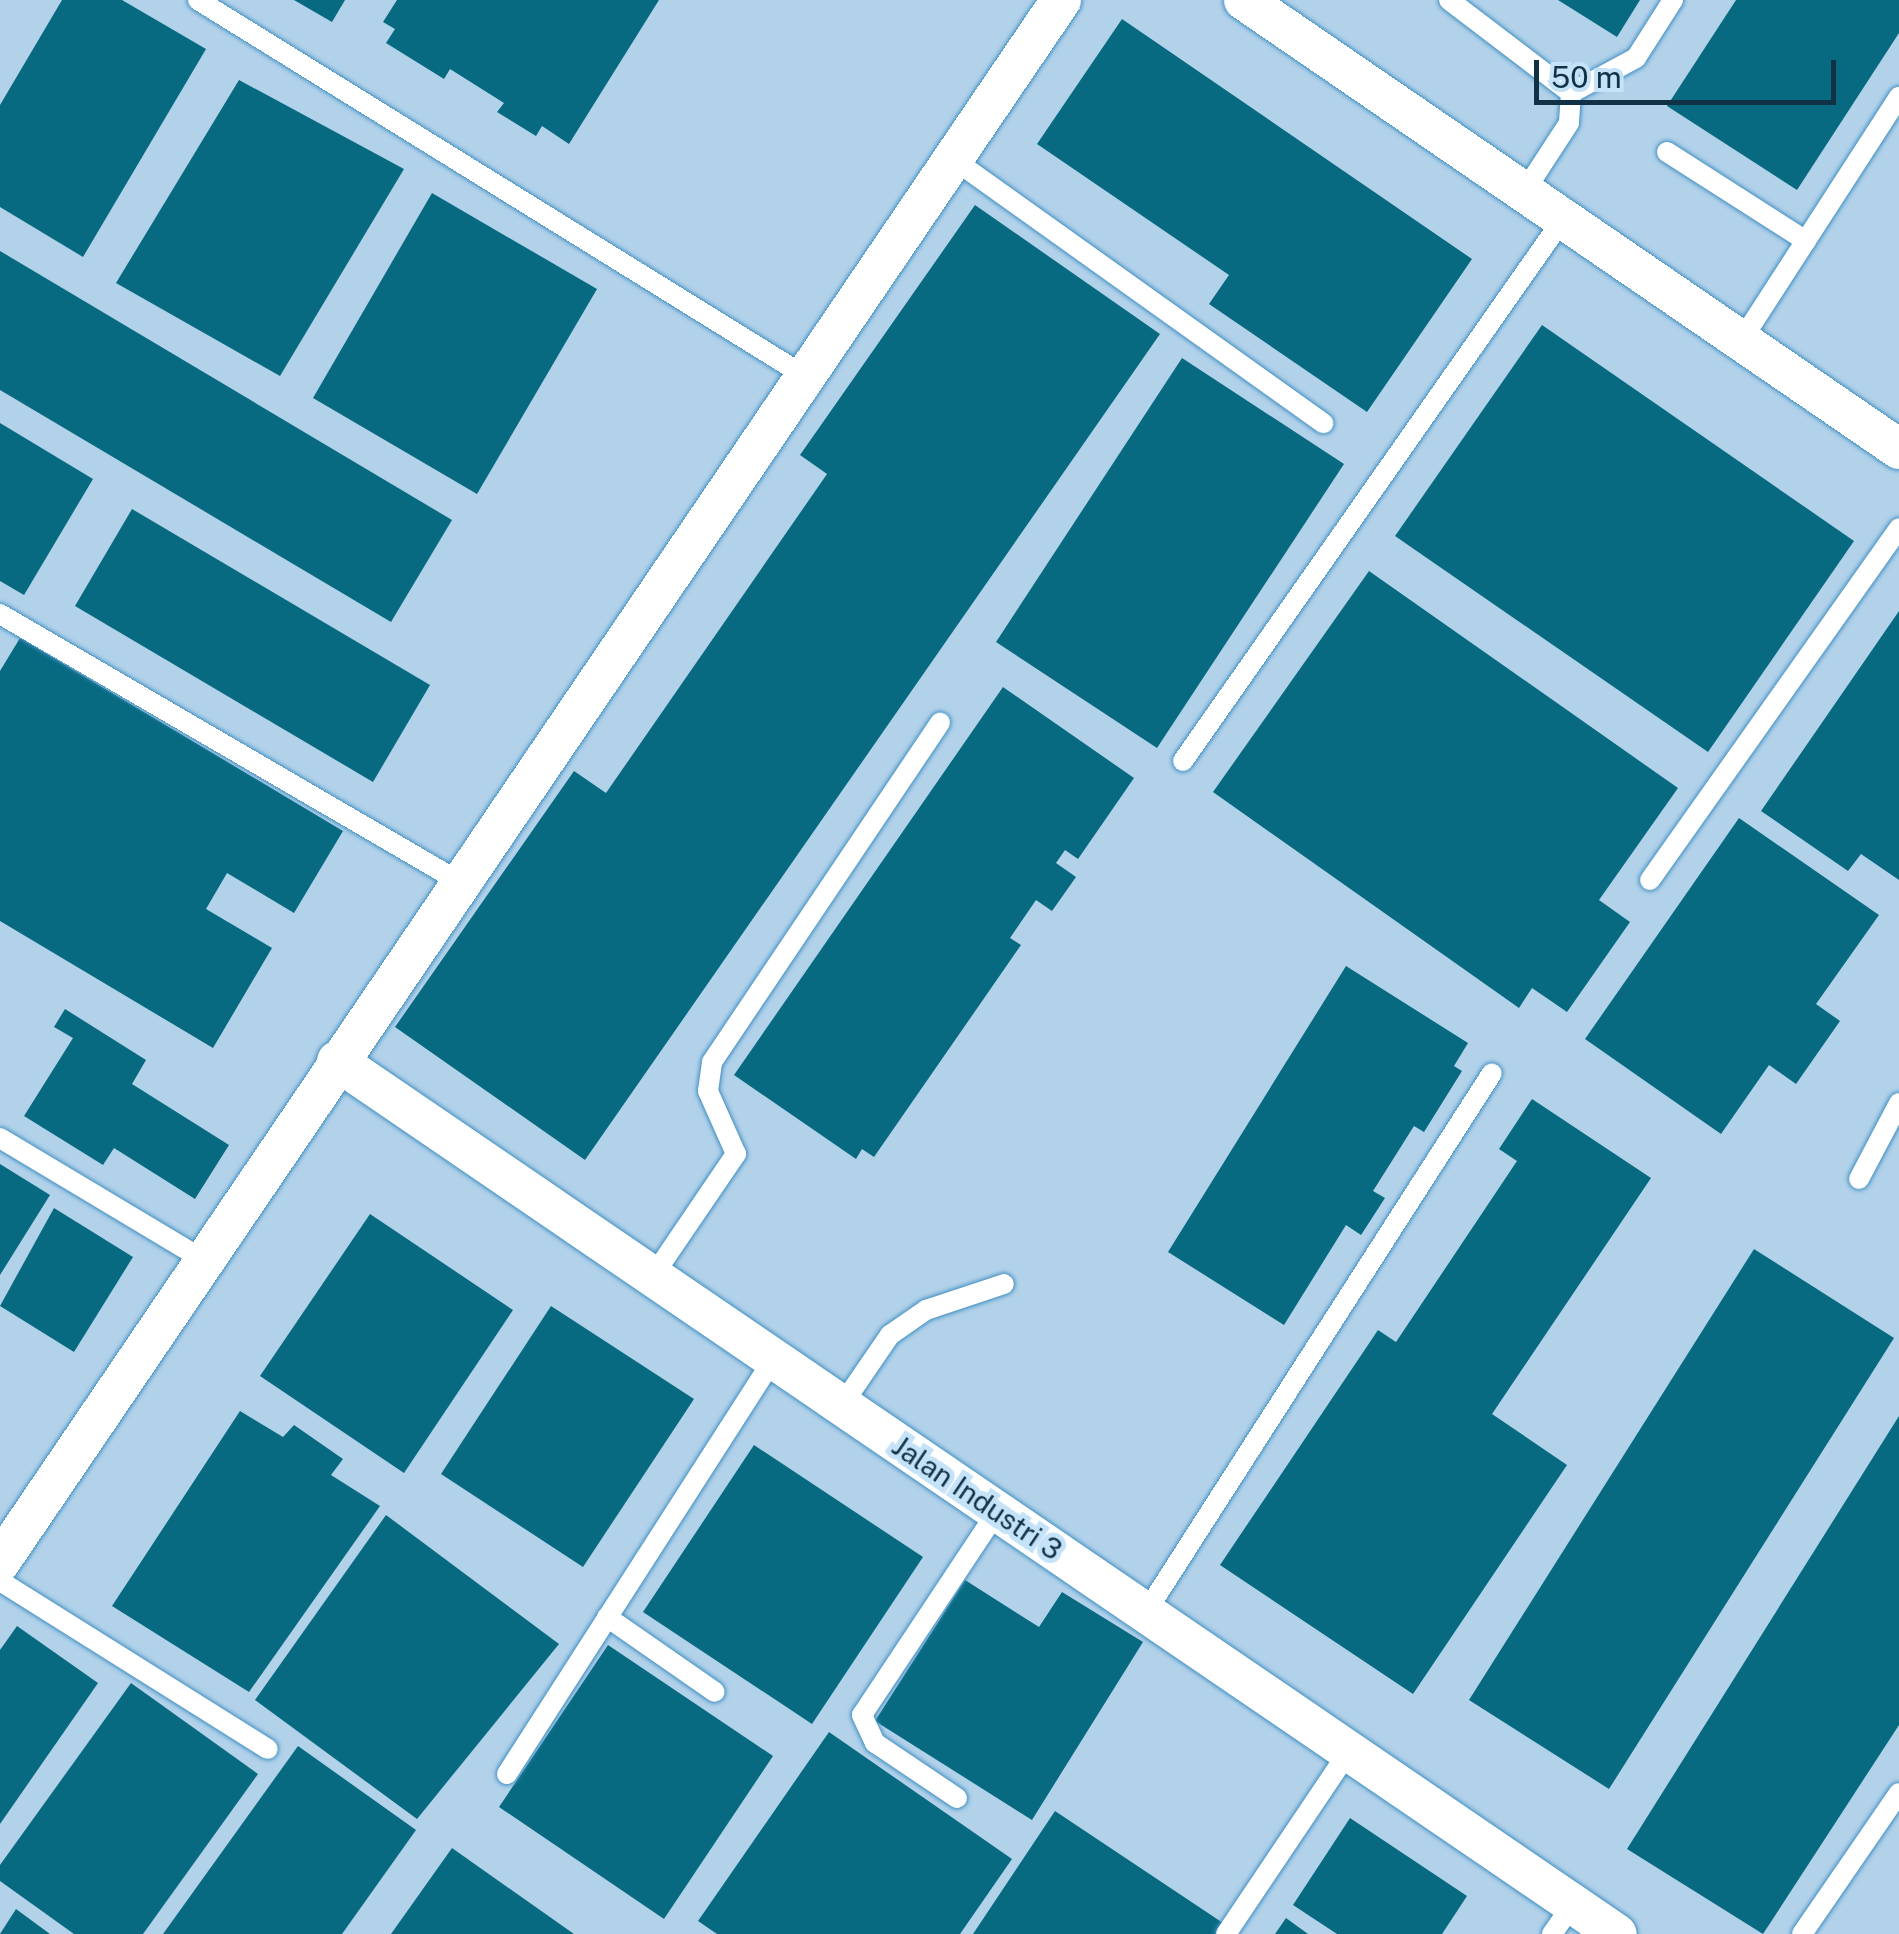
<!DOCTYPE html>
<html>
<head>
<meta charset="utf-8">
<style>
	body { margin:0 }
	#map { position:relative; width:1899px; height:1934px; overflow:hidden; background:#c4e2f8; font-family:"Public Sans",sans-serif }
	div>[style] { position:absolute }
	.built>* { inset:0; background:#b2d2ea }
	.building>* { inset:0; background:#086a81 }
	.roads { filter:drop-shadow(0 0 2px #418fc2) drop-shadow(0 0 2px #418fc2) }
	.lane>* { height:20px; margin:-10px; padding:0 10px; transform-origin:10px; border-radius:10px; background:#fff }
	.street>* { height:40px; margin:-20px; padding:0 20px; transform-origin:20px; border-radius:20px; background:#fff }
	span { translate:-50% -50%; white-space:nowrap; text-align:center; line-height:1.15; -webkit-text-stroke:10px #c4e2f8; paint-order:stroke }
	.street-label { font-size:28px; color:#103146 }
	.scale { position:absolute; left:1534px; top:60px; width:302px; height:45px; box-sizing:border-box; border:5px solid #103146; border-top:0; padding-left:12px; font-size:30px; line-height:35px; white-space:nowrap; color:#103146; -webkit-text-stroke:8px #c4e2f8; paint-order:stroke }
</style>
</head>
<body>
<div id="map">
	<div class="built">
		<i style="clip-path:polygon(0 0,1899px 0,1899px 1934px,0 1934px)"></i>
	</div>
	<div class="building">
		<i style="clip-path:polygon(62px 0,122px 0,206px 49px,83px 257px,0 207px,0 105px)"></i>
		<i style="clip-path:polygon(294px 0,345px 0,332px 22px)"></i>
		<i style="clip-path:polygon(397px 0,659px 0,569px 144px,542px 126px,536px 136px,497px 112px,504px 103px,450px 69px,444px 79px,386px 43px,395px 29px,383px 22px)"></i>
		<i style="clip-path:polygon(1558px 0,1640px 0,1617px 37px)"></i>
		<i style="clip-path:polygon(1736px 0,1899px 0,1899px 33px,1797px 190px,1667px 106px)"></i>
		<i style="clip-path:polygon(1122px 19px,1472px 259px,1367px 412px,1209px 304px,1229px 275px,1037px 144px)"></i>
		<i style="clip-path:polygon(239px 80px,404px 169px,280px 376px,116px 283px)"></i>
		<i style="clip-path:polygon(432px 193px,597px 289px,477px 494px,313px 398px)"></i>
		<i style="clip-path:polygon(975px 205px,1160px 334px,585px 1160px,395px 1027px,574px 771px,606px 793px,827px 474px,800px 455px)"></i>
		<i style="clip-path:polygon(0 251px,452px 520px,391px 622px,0 390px)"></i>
		<i style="clip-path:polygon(1542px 325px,1854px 541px,1708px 752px,1395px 536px)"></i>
		<i style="clip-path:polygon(1182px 358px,1344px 464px,1157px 748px,996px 642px)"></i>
		<i style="clip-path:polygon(0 423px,93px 479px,24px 595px,0 581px)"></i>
		<i style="clip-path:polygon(132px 509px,430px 685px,373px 782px,75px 606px)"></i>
		<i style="clip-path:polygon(1369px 571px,1678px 788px,1599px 900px,1630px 922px,1567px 1012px,1532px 988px,1519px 1008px,1213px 792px)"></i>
		<i style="clip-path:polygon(1899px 611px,1899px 880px,1861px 854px,1848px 871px,1761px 811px)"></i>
		<i style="clip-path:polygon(20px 638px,343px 831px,294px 913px,227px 873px,206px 909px,272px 948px,213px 1048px,0 921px,0 671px)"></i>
		<i style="clip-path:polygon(1003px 687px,1134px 778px,1078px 859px,1065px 850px,1056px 863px,1076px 877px,1052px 911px,1036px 900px,1010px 938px,1021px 945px,874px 1157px,862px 1149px,856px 1159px,734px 1075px)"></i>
		<i style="clip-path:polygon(1739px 818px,1879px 915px,1816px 1004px,1840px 1021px,1796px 1084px,1769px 1065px,1721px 1134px,1585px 1039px)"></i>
		<i style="clip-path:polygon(1346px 966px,1468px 1043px,1454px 1066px,1462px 1071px,1424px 1132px,1414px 1126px,1373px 1191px,1385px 1198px,1361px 1235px,1346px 1225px,1284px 1325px,1168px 1252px)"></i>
		<i style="clip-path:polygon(65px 1009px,146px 1060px,132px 1084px,229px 1145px,195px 1199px,114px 1148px,103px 1165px,24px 1116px,73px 1038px,54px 1027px)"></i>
		<i style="clip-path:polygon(1532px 1099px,1651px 1178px,1492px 1414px,1567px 1465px,1413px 1694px,1220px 1565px,1378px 1330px,1396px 1342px,1517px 1161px,1499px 1149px)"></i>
		<i style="clip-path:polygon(0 1164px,50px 1195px,0 1275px)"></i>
		<i style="clip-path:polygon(54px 1208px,133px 1257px,74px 1352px,0 1306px)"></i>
		<i style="clip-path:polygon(370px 1214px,513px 1310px,404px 1473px,260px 1376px)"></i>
		<i style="clip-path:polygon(1754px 1249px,1894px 1338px,1609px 1789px,1469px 1700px)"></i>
		<i style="clip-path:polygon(551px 1306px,694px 1399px,583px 1567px,441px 1474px)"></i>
		<i style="clip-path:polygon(240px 1411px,283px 1437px,294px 1425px,343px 1459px,331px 1475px,380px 1506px,249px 1692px,112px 1606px)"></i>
		<i style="clip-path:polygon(1899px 1416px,1899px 1725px,1763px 1934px,1627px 1849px)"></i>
		<i style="clip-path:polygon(754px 1445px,923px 1557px,812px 1724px,643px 1612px)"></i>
		<i style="clip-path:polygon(386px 1515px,559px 1644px,417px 1819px,255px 1700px)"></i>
		<i style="clip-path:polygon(965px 1580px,1039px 1627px,1062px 1592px,1143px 1642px,1032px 1820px,875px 1721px)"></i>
		<i style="clip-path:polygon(17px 1626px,98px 1683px,0 1824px,0 1650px)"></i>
		<i style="clip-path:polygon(608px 1645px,773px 1756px,664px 1919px,499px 1807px)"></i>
		<i style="clip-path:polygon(131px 1683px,258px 1774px,143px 1934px,74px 1934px,0 1881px,0 1865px)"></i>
		<i style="clip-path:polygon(829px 1732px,1012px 1859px,960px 1934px,717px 1934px,698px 1921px)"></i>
		<i style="clip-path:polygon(298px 1746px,416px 1830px,342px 1934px,163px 1934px)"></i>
		<i style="clip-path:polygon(1055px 1811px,1223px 1923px,1216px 1934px,973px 1934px)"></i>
		<i style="clip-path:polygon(1350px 1818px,1467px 1896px,1442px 1934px,1337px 1934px,1293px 1905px)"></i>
		<i style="clip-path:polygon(452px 1848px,574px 1934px,391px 1934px)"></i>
		<i style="clip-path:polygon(16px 1909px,50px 1934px,0 1934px)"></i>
		<i style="clip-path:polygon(1286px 1918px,1308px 1934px,1275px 1934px)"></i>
	</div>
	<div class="roads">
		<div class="lane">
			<i style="left:198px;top:0;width:714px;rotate:31.78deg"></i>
			<i style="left:1449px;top:0;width:153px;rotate:37.3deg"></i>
			<i style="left:1571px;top:93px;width:30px;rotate:94deg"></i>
			<i style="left:1569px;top:123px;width:82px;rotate:123.1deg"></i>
			<i style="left:1571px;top:93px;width:74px;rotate:-28.3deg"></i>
			<i style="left:1636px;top:58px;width:69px;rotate:-57.5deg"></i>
			<i style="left:1667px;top:152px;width:165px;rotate:32.6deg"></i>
			<i style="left:953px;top:159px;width:455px;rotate:35.5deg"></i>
			<i style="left:1741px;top:341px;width:291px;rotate:-57.1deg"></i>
			<i style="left:0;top:614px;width:532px;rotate:30.23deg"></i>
			<i style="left:1183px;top:761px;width:662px;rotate:-54.97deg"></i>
			<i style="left:1650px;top:880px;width:431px;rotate:-54.7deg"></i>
			<i style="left:0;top:1138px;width:238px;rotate:30.9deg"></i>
			<i style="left:1859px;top:1179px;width:86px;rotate:-62.2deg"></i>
			<i style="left:653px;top:1276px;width:148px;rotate:-55.8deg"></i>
			<i style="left:736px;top:1154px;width:69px;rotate:-114deg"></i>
			<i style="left:708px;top:1091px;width:29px;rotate:-82deg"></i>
			<i style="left:712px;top:1062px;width:409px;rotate:-56.1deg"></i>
			<i style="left:842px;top:1405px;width:85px;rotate:-55.6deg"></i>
			<i style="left:890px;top:1335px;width:44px;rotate:-34.8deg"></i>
			<i style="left:926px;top:1310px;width:82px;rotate:-18.4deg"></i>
			<i style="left:0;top:1581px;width:316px;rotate:32.1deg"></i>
			<i style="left:1146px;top:1612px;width:640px;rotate:-57.3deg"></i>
			<i style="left:607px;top:1617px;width:131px;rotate:34.8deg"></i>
			<i style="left:507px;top:1774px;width:493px;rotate:-57.3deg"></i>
			<i style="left:957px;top:1798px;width:99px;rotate:-146.1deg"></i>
			<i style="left:875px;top:1743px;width:31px;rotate:-115deg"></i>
			<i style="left:862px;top:1715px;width:244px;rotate:-56.4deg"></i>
			<i style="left:1226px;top:1934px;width:220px;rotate:-56.1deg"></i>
			<i style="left:1552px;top:1934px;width:37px;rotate:-55deg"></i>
			<i style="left:1802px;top:1934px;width:171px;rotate:-55.5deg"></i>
		</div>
		<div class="street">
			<i style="left:1244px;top:0;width:794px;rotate:34.43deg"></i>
			<i style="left:337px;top:1061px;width:1549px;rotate:34.3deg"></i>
			<i style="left:0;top:1562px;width:1888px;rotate:-55.81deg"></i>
		</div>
	</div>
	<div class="street-label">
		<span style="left:977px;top:1498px;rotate:34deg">Jalan Industri 3</span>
	</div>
	<div class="scale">50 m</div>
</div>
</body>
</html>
